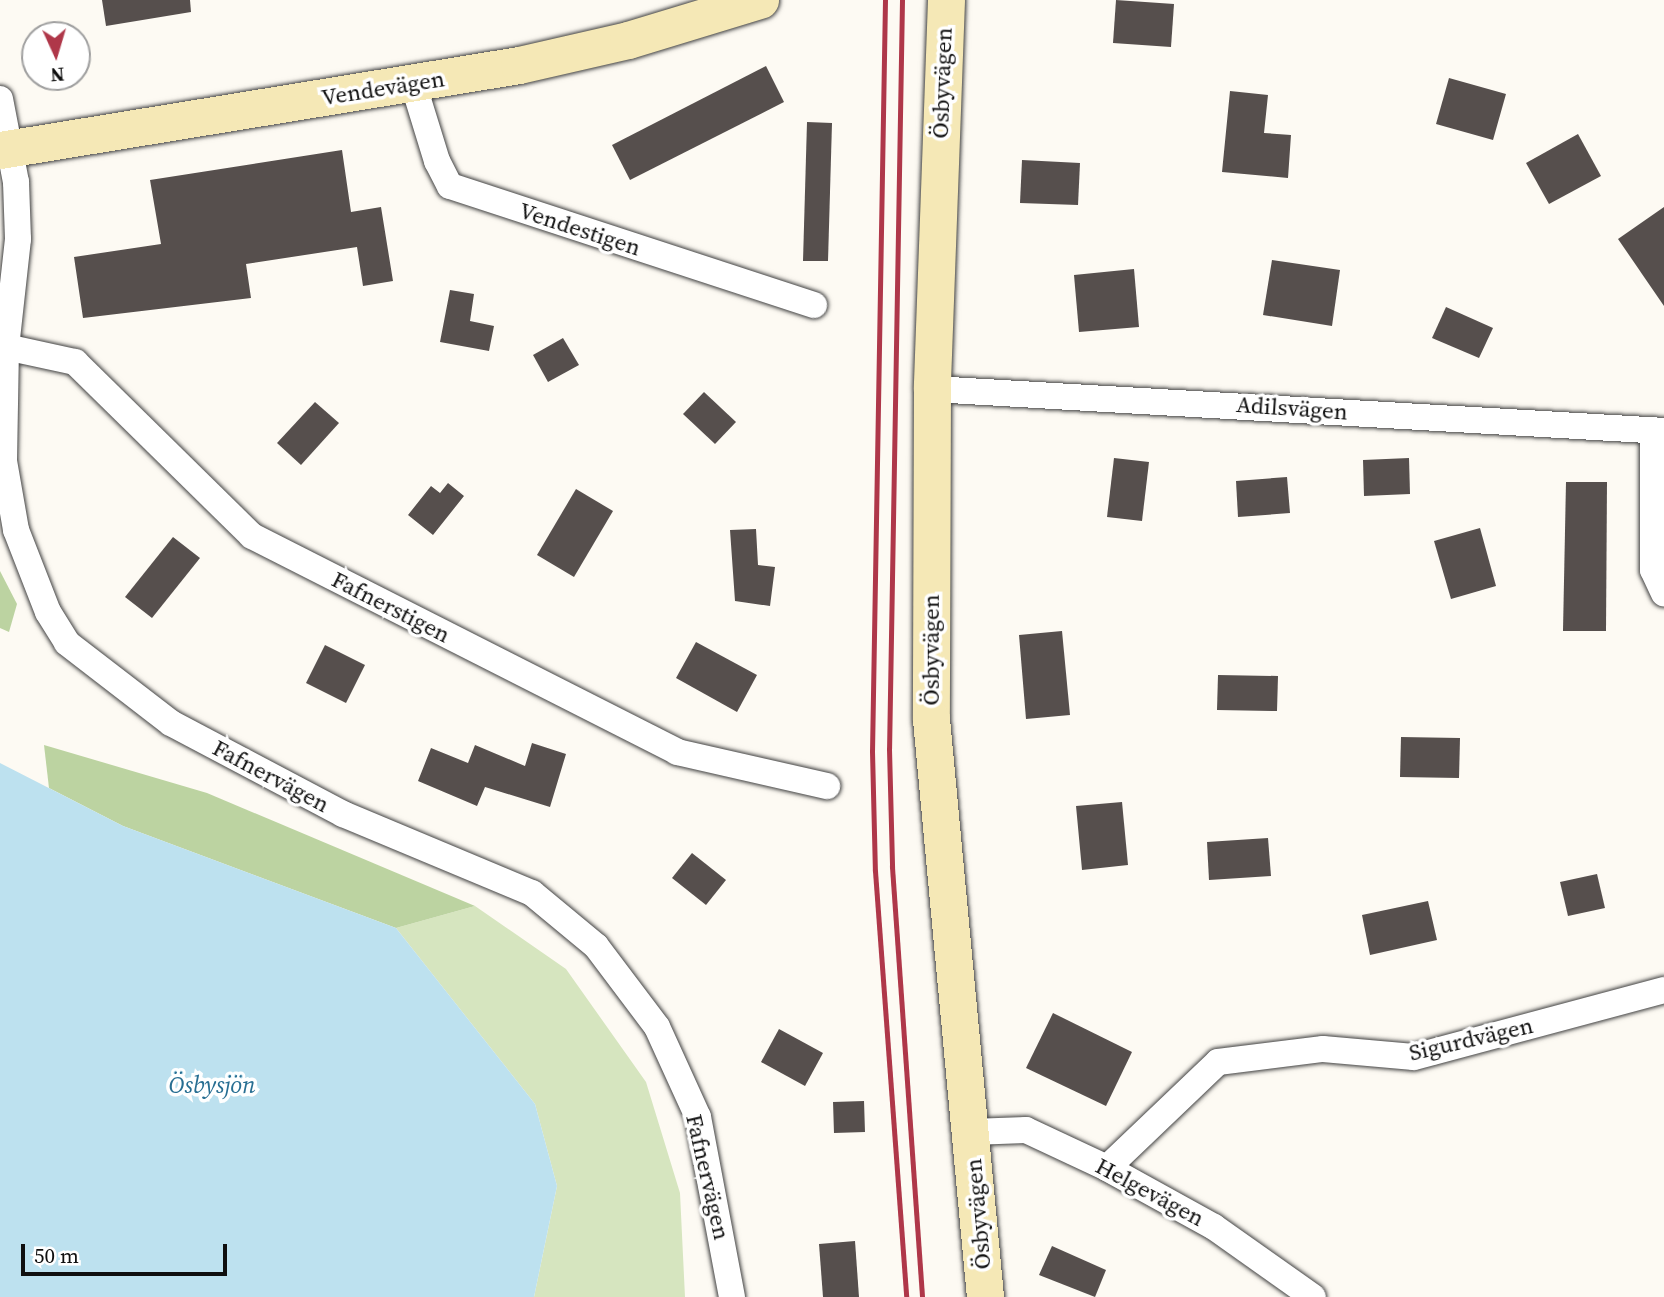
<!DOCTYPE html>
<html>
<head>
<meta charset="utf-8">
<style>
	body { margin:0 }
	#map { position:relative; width:1664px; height:1297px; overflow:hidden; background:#fdfaf3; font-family:"Source Serif 4",serif }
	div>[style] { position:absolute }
	.green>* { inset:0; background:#d6e5bf }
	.forest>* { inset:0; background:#bcd3a1 }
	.water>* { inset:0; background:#bde1ef }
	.building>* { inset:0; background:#564f4d }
	.roads { filter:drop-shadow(0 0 2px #424242) drop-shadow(0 0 2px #424242) }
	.street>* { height:26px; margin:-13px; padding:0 13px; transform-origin:13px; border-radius:13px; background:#fff }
	.secondary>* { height:37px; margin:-18.5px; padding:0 18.5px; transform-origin:18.5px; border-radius:18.5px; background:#f5e8b6 }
	.rail>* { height:5px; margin:-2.5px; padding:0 2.5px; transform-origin:2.5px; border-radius:2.5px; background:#af3749 }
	span { translate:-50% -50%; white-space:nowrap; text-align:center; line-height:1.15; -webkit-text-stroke:7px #fff; paint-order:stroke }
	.street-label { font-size:23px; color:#0f0f0f }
	.water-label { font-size:24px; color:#276e92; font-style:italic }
	.north { position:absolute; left:21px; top:21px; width:70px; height:70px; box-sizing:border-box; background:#fff; border:2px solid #9f9f9f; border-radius:50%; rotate:176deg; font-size:19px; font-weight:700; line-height:28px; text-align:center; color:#0f0f0f }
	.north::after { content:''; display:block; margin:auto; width:24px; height:32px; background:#af3749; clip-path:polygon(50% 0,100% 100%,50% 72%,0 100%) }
	.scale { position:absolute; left:21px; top:1244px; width:206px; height:32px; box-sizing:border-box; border:4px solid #0f0f0f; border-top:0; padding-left:9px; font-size:21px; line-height:24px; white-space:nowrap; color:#0f0f0f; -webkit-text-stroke:5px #fff; paint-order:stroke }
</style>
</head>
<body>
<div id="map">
	<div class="green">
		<i style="clip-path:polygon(475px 906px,566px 969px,646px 1082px,680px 1193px,685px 1297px,534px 1297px,557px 1186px,535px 1104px,396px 928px)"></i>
	</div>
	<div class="forest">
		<i style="clip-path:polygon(0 571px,17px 604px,9px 632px,0 628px)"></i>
		<i style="clip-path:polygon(44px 745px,207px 793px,475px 906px,396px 928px,123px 826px,49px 788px)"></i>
	</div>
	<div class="water">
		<i style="clip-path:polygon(0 763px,123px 826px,396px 928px,535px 1104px,557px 1186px,534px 1297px,0 1297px)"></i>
	</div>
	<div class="building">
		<i style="clip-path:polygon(102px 0,190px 0,191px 12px,106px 26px)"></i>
		<i style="clip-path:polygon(1116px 0,1174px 4px,1171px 47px,1113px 43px)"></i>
		<i style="clip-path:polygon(766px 66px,784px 102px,630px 180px,612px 145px)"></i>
		<i style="clip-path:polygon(1449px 78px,1506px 94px,1493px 140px,1436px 124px)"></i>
		<i style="clip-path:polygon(1230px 91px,1268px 95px,1264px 133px,1291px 135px,1288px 178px,1222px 172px)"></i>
		<i style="clip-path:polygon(807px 122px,832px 123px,828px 261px,803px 261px)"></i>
		<i style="clip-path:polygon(1578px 134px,1601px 176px,1549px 204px,1526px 163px)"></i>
		<i style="clip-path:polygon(342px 150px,351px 212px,381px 207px,393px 281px,363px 286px,357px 247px,246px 264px,251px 298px,83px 318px,74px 257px,161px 244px,150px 180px)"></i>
		<i style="clip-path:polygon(1022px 160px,1080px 163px,1078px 205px,1020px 203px)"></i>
		<i style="clip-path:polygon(1664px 207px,1664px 306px,1618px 239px)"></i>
		<i style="clip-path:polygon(1272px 260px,1340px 270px,1332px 326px,1263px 315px)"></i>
		<i style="clip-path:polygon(1134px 269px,1139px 327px,1079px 332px,1074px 275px)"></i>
		<i style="clip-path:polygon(450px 290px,474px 294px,470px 321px,494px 326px,489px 351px,440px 342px)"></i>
		<i style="clip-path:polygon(1446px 307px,1493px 328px,1479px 358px,1432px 338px)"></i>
		<i style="clip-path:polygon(563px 338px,579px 365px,548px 382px,533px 355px)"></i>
		<i style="clip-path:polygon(704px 392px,736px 422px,715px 444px,683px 414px)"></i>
		<i style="clip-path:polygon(315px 402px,339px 423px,301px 465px,277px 443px)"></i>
		<i style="clip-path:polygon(1114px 458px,1149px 462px,1142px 521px,1107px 517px)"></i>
		<i style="clip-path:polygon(1409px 458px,1410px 494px,1364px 496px,1363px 460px)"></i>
		<i style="clip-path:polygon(1287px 477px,1290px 513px,1238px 517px,1236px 481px)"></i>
		<i style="clip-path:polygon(1566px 482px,1607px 482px,1606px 631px,1563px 631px)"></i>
		<i style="clip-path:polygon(448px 483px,464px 496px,433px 535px,408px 515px,431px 486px,440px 493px)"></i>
		<i style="clip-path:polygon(576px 489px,613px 511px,574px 577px,537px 555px)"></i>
		<i style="clip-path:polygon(1480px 528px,1496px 586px,1451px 599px,1434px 541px)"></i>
		<i style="clip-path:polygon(756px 529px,758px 565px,775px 567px,770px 606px,735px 601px,730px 530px)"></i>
		<i style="clip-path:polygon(173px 537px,200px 558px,152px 618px,125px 597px)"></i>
		<i style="clip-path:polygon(1062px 631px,1070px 715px,1026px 719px,1019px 635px)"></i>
		<i style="clip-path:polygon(696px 642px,757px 675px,737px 712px,676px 678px)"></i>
		<i style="clip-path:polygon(325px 645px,365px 665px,346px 703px,306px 683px)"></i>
		<i style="clip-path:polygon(1218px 675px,1278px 676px,1277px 711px,1217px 710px)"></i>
		<i style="clip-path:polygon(1401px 737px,1460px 738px,1459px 778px,1400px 777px)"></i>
		<i style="clip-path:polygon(532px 743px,566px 754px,550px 807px,485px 787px,477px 806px,418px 781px,431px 748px,468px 763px,475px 745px,525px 766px)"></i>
		<i style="clip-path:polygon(1122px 802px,1128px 865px,1082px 870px,1076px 806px)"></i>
		<i style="clip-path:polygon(1268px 838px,1271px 876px,1209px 880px,1207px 842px)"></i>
		<i style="clip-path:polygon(692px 853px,726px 880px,706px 905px,672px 878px)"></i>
		<i style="clip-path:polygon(1597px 874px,1605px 908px,1568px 916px,1560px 882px)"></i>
		<i style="clip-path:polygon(1428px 901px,1437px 940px,1370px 955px,1362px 915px)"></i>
		<i style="clip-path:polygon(1053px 1013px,1132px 1052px,1106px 1106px,1026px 1068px)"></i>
		<i style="clip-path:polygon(779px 1029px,823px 1053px,805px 1086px,761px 1062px)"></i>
		<i style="clip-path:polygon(864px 1101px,865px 1132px,834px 1133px,833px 1102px)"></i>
		<i style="clip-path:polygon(855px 1241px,859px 1297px,823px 1297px,819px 1244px)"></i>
		<i style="clip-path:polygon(1052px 1246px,1106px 1270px,1095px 1297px,1039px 1275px)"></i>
	</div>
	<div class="roads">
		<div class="street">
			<i style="left:413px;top:83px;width:82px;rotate:72.9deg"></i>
			<i style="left:437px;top:161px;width:28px;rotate:63deg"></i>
			<i style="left:450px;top:186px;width:383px;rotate:18.1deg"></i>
			<i style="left:0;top:99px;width:85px;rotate:79.1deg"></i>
			<i style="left:16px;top:182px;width:57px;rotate:88deg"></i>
			<i style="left:18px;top:239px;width:109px;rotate:96.3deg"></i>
			<i style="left:6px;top:347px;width:114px;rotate:91deg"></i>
			<i style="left:4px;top:461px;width:70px;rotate:80.1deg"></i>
			<i style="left:16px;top:530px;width:88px;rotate:68.7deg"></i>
			<i style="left:48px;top:612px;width:36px;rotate:58deg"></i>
			<i style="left:67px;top:643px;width:131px;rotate:37.6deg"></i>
			<i style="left:171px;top:723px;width:195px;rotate:27.9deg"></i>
			<i style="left:343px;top:814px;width:205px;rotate:22.7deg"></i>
			<i style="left:532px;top:893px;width:83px;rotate:39.6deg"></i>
			<i style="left:596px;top:946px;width:101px;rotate:53deg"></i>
			<i style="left:657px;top:1027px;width:99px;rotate:65.5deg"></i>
			<i style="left:698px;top:1117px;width:183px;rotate:79.3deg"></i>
			<i style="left:6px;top:347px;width:71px;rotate:12.3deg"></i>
			<i style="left:75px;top:362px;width:248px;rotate:44.5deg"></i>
			<i style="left:252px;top:536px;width:477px;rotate:26.9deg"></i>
			<i style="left:677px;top:752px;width:154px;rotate:12.8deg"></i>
			<i style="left:932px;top:389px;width:733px;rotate:3.28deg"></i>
			<i style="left:1653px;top:430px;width:140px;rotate:90deg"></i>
			<i style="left:1653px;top:570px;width:26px;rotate:65deg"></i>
			<i style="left:971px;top:1132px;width:55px;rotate:-2.1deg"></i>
			<i style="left:1026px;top:1130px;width:89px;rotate:25.1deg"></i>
			<i style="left:1107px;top:1168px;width:122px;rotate:28.9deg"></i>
			<i style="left:1214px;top:1227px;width:121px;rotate:35.3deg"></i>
			<i style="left:1107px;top:1168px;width:153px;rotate:-43.7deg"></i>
			<i style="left:1218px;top:1062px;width:106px;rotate:-7.1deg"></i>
			<i style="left:1323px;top:1049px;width:91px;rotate:5deg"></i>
			<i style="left:1414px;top:1057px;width:259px;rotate:-15deg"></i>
		</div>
		<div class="secondary">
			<i style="left:946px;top:0;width:389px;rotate:92.1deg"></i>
			<i style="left:932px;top:389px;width:330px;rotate:90.2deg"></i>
			<i style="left:931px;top:719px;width:581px;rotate:84.66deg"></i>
			<i style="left:0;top:150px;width:526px;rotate:-9.3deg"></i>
			<i style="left:519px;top:65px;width:112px;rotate:-12.9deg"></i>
			<i style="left:628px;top:40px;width:138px;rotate:-16.9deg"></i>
		</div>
	</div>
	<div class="rail">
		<i style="left:885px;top:0;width:751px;rotate:90.99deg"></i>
		<i style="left:872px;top:751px;width:120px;rotate:88.6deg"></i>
		<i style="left:875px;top:871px;width:427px;rotate:85.8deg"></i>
		<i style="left:902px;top:0;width:749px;rotate:90.99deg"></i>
		<i style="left:889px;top:749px;width:118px;rotate:88.5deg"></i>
		<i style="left:892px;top:867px;width:431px;rotate:86deg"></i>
	</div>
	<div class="street-label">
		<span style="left:942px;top:83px;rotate:-88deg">Ösbyvägen</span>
		<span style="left:383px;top:88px;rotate:-9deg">Vendevägen</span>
		<span style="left:580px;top:229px;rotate:18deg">Vendestigen</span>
		<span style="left:1292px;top:408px;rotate:4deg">Adilsvägen</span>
		<span style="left:391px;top:607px;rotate:27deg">Fafnerstigen</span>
		<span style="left:931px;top:650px;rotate:-90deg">Ösbyvägen</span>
		<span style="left:271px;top:776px;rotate:28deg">Fafnervägen</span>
		<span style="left:1471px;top:1039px;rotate:-13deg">Sigurdvägen</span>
		<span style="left:708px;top:1177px;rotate:77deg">Fafnervägen</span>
		<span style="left:1150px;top:1192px;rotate:28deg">Helgevägen</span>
		<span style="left:978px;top:1214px;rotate:-95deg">Ösbyvägen</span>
	</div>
	<div class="water-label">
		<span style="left:212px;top:1085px">Ösbysjön</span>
	</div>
	<div class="north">N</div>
	<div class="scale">50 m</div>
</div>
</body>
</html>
